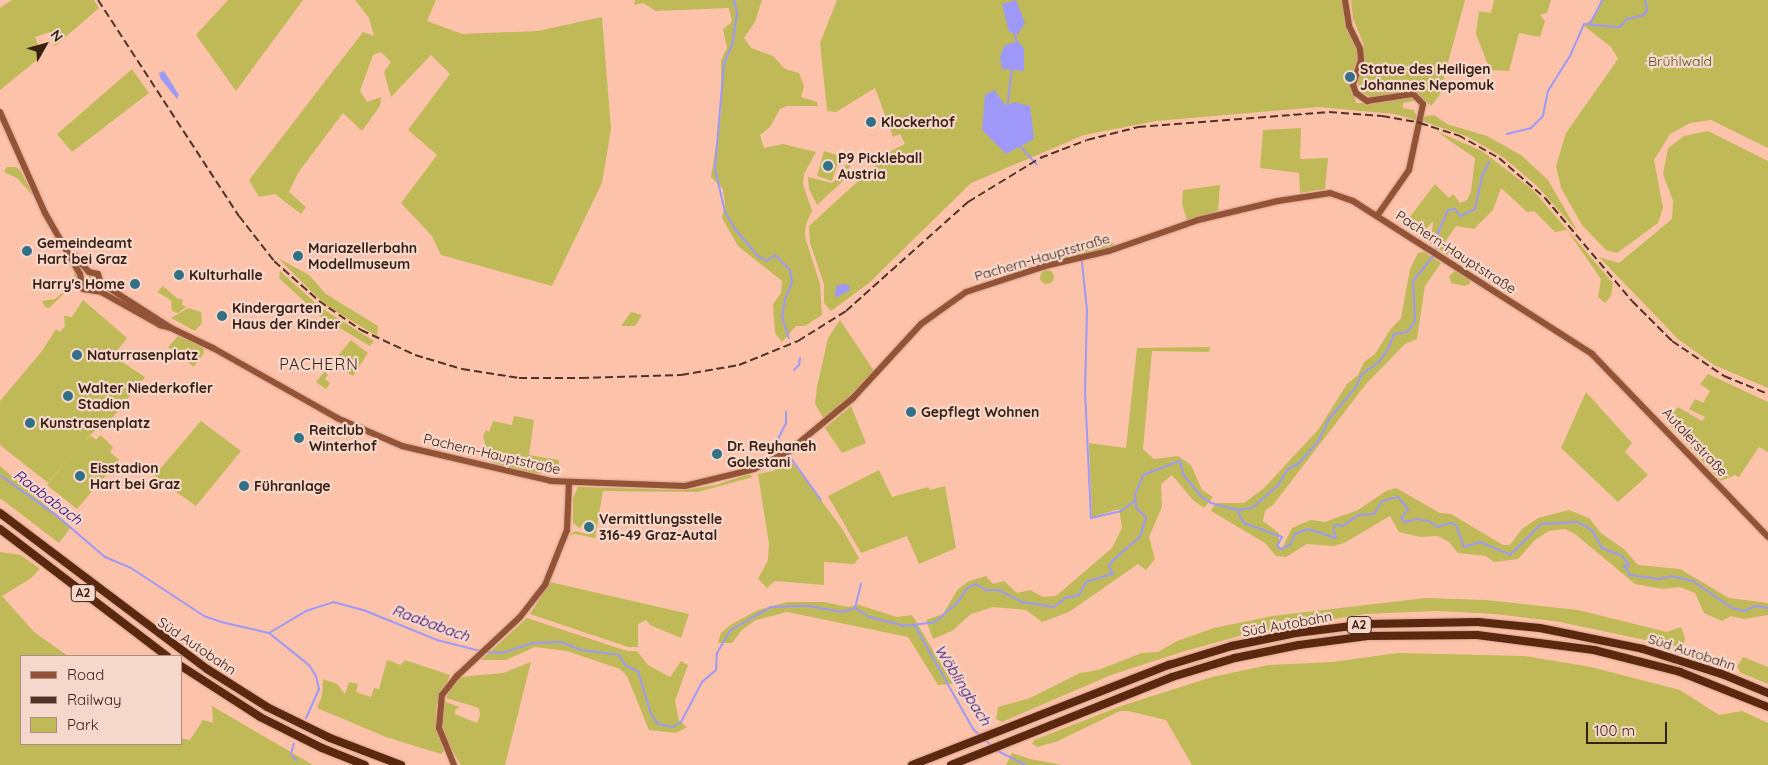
<!DOCTYPE html>
<html>
<head>
<meta charset="utf-8">
<style>
	body { margin:0 }
	#map { position:relative; width:1768px; height:765px; overflow:hidden; background:#fdc3aa; font-family:Quicksand,sans-serif }
	div>[style] { position:absolute }
	.green>* { inset:0; background:#c0b958 }
	.round { border-radius:50% }
	.water>* { inset:0; background:#9e99f9 }
	.stream>* { height:2px; margin:-1px; padding:0 1px; transform-origin:1px; border-radius:1px; background:#9e99f9 }
	.roads { filter:drop-shadow(0 0 1px #d6a28c) drop-shadow(0 0 1px #d6a28c) }
	.secondary>* { height:6px; margin:-3px; padding:0 3px; transform-origin:3px; border-radius:3px; background:#925336 }
	.highway>* { height:8px; margin:-4px; padding:0 4px; transform-origin:4px; border-radius:4px; background:#5a280e }
	.rail>* { height:2px; margin-top:-1px; transform-origin:0; background:repeating-linear-gradient(90deg,#513325 0 8px,transparent 0 12px) }
	.dots>* { width:14px; height:14px; translate:-50% -50%; box-sizing:border-box; border:2px solid #f5d8cb; border-radius:50% }
	span { translate:-50% -50%; white-space:nowrap; text-align:center; line-height:1.15; -webkit-text-stroke:4.5px #f5d8cb; paint-order:stroke }
	.shield-label span { padding:1px 4px; background:#f5d8cb; border:1px solid; border-radius:4px; -webkit-text-stroke-width:0 }
	.shield-label { font-size:12px; color:#3a2013; font-weight:700 }
	.park-label { font-size:14px; color:#5b5728 }
	.poi-label { font-size:14px; color:#3a2013; font-weight:700 }
	.left { translate:0 -50%; text-align:left }
	.right { translate:-100% -50%; text-align:right }
	.street-label { font-size:14px; color:#3a2013 }
	.water-label { font-size:15px; color:#2b0078; font-style:italic }
	.quarter-label { font-size:16px; color:#3a2013; letter-spacing:1px }
	.legend { position:absolute; left:20px; top:655px; width:162px; height:90px; box-sizing:border-box; background:#f5d8cb; border:1px solid #aa8e81; margin:0; padding:6px 9px; list-style:none; font-size:15px; color:#3a2013 }
	.legend li { display:flex; align-items:center; gap:10px; height:25px }
	.legend b { width:25px; border:1px solid #aa8e81 }
	.north { position:absolute; left:20px; top:20px; width:50px; height:50px; -webkit-text-stroke:4px #f5d8cb; paint-order:stroke; rotate:52deg; font-size:14px; font-weight:700; line-height:20px; text-align:center; color:#3a2013 }
	.north::after { content:''; display:block; margin:auto; width:18px; height:22px; background:#3a2013; clip-path:polygon(50% 0,100% 100%,50% 72%,0 100%) }
	.scale { position:absolute; left:1586px; top:722px; width:81px; height:22px; box-sizing:border-box; border:2px solid #3a2013; border-top:0; padding-left:6px; font-size:15px; line-height:18px; white-space:nowrap; color:#3a2013; -webkit-text-stroke:4px #f5d8cb; paint-order:stroke }
</style>
</head>
<body>
<div id="map">
	<div class="green">
		<i style="clip-path:polygon(12px 0,94px 0,99px 8px,55px 46px,50px 32px,35px 37px,42px 56px,0 90px,0 8px)"></i>
		<i style="clip-path:polygon(228px 0,303px 0,236px 91px,196px 35px)"></i>
		<i style="clip-path:polygon(355px 0,436px 0,427px 21px,462px 34px,538px 31px,602px 17px,611px 129px,602px 183px,552px 286px,441px 255px,432px 236px,401px 203px,437px 155px,408px 130px,450px 74px,431px 55px,391px 97px,384px 72px,391px 62px,381px 52px,373px 55px,360px 91px,367px 102px,381px 97px,380px 106px,362px 131px,343px 113px,298px 173px,289px 192px,306px 207px,301px 214px,275px 194px,259px 197px,249px 180px,363px 32px,374px 36px,369px 18px)"></i>
		<i style="clip-path:polygon(635px 0,762px 0,755px 22px,744px 38px,751px 48px,773px 56px,785px 69px,799px 73px,804px 86px,801px 97px,817px 102px,818px 106px,787px 106px,780px 109px,770px 127px,760px 135px,764px 148px,783px 144px,816px 152px,804px 174px,803px 184px,812px 211px,806px 224px,805px 237px,820px 284px,822px 315px,805px 326px,796px 326px,782px 342px,775px 333px,773px 304px,781px 293px,782px 281px,738px 246px,722px 218px,725px 204px,723px 189px,711px 177px,721px 113px,721px 60px,727px 48px,723px 29px,732px 22px,729px 8px,656px 11px,643px 3px,634px 5px)"></i>
		<i style="clip-path:polygon(837px 0,1342px 0,1357px 47px,1357px 62px,1350px 80px,1356px 103px,1373px 104px,1410px 96px,1414px 101px,1403px 103px,1403px 108px,1414px 110px,1418px 121px,1395px 114px,1318px 107px,1156px 121px,1084px 135px,971px 183px,869px 283px,831px 311px,824px 303px,824px 284px,810px 243px,809px 226px,891px 151px,905px 144px,900px 134px,893px 137px,875px 88px,836px 112px,827px 111px,820px 43px)"></i>
		<i style="clip-path:polygon(1351px 0,1465px 0,1439px 96px,1431px 106px,1414px 91px,1374px 98px,1361px 93px,1357px 80px,1364px 45px,1353px 18px)"></i>
		<i style="clip-path:polygon(1494px 0,1551px 0,1547px 13px,1540px 15px,1545px 21px,1540px 37px,1519px 33px,1509px 71px,1490px 70px,1476px 34px,1479px 11px,1491px 13px)"></i>
		<i style="clip-path:polygon(1603px 0,1768px 0,1768px 148px,1711px 120px,1690px 123px,1670px 134px,1654px 160px,1663px 208px,1658px 223px,1617px 253px,1606px 250px,1582px 225px,1561px 188px,1556px 166px,1566px 133px,1618px 59px,1611px 47px,1584px 26px,1595px 16px)"></i>
		<i style="clip-path:polygon(132px 69px,149px 93px,72px 152px,57px 134px)"></i>
		<i style="clip-path:polygon(1434px 115px,1447px 124px,1487px 136px,1521px 155px,1548px 180px,1578px 232px,1537px 186px,1503px 157px,1466px 136px,1422px 121px,1426px 116px)"></i>
		<i style="clip-path:polygon(1301px 128px,1300px 159px,1328px 158px,1325px 189px,1300px 193px,1299px 173px,1260px 168px,1263px 130px)"></i>
		<i style="clip-path:polygon(1436px 131px,1482px 151px,1533px 190px,1613px 283px,1611px 296px,1605px 303px,1598px 297px,1601px 279px,1567px 230px,1555px 232px,1534px 211px,1527px 212px,1501px 188px,1493px 210px,1474px 229px,1456px 226px,1443px 245px,1456px 255px,1454px 259px,1425px 240px,1432px 231px,1433px 221px,1421px 235px,1406px 222px,1435px 184px,1449px 198px,1453px 194px,1460px 203px,1467px 200px,1471px 192px,1475px 158px)"></i>
		<i style="clip-path:polygon(1708px 131px,1768px 161px,1768px 388px,1714px 365px,1678px 339px,1599px 257px,1619px 263px,1672px 219px,1673px 201px,1663px 174px,1668px 148px,1684px 136px)"></i>
		<i style="clip-path:polygon(824px 151px,840px 156px,832px 181px,817px 176px)"></i>
		<i style="clip-path:polygon(851px 156px,854px 158px,843px 181px,817px 205px,809px 189px,808px 177px,832px 183px,839px 177px)"></i>
		<i style="clip-path:polygon(7px 167px,16px 167px,20px 170px,34px 197px,17px 178px,4px 172px)"></i>
		<i style="clip-path:polygon(1220px 185px,1218px 211px,1187px 220px,1182px 204px,1183px 190px)"></i>
		<i style="clip-path:polygon(259px 239px,278px 258px,309px 275px,326px 294px,378px 326px,377px 336px,325px 305px)"></i>
		<i style="clip-path:polygon(1112px 242px,1114px 246px,1100px 251px,1067px 259px,1045px 259px)"></i>
		<i style="clip-path:polygon(1424px 252px,1441px 263px,1425px 286px,1417px 339px,1405px 344px,1366px 384px,1273px 505px,1265px 511px,1263px 521px,1279px 533px,1279px 547px,1282px 548px,1292px 528px,1301px 524px,1311px 520px,1325px 522px,1358px 510px,1386px 491px,1396px 488px,1440px 513px,1451px 514px,1503px 545px,1510px 545px,1522px 529px,1538px 518px,1569px 510px,1589px 518px,1601px 533px,1625px 550px,1638px 565px,1680px 569px,1729px 598px,1768px 603px,1768px 615px,1744px 619px,1731px 616px,1722px 621px,1704px 613px,1695px 593px,1680px 587px,1663px 589px,1635px 584px,1575px 534px,1565px 529px,1549px 531px,1535px 540px,1518px 559px,1494px 562px,1486px 556px,1458px 553px,1449px 542px,1438px 536px,1420px 537px,1399px 532px,1390px 516px,1344px 543px,1334px 546px,1307px 544px,1286px 557px,1276px 556px,1265px 543px,1211px 511px,1216px 503px,1244px 503px,1264px 488px,1318px 430px,1347px 384px,1358px 375px,1364px 362px,1375px 354px,1390px 330px,1401px 318px,1410px 269px,1418px 253px)"></i>
		<i class="round" style="left:1040px;top:270px;width:14px;height:14px"></i>
		<i style="clip-path:polygon(75px 271px,77px 276px,75px 283px,49px 308px,45px 307px,42px 301px,55px 299px,71px 286px)"></i>
		<i style="clip-path:polygon(280px 271px,320px 307px,374px 341px,370px 346px,321px 317px,279px 278px)"></i>
		<i style="clip-path:polygon(1455px 271px,1470px 278px,1470px 284px,1465px 286px,1451px 283px,1449px 276px)"></i>
		<i class="round" style="left:85px;top:276px;width:12px;height:12px"></i>
		<i style="clip-path:polygon(163px 286px,178px 299px,183px 299px,182px 305px,186px 307px,178px 313px,172px 311px,171px 300px,157px 292px)"></i>
		<i style="clip-path:polygon(83px 300px,127px 338px,113px 356px,145px 377px,102px 431px,97px 428px,86px 440px,91px 436px,96px 440px,100px 435px,109px 443px,113px 448px,110px 452px,119px 460px,77px 509px,47px 485px,70px 457px,48px 483px,0 445px,0 401px,42px 351px,56px 329px,60px 332px,65px 326px,64px 316px,72px 317px)"></i>
		<i style="clip-path:polygon(188px 308px,201px 312px,202px 323px,195px 331px,171px 318px)"></i>
		<i style="clip-path:polygon(631px 312px,642px 315px,635px 326px,621px 326px)"></i>
		<i style="clip-path:polygon(840px 320px,874px 371px,852px 396px,824px 419px,815px 404px,817px 387px,828px 338px)"></i>
		<i style="clip-path:polygon(178px 336px,203px 347px,204px 353px,194px 367px,168px 347px)"></i>
		<i style="clip-path:polygon(351px 340px,368px 353px,353px 376px,342px 369px,348px 360px,342px 355px,325px 379px,330px 383px,326px 389px,316px 382px)"></i>
		<i style="clip-path:polygon(1210px 347px,1209px 352px,1152px 351px,1143px 449px,1154px 459px,1178px 456px,1191px 465px,1202px 490px,1213px 497px,1204px 508px,1193px 500px,1172px 475px,1161px 484px,1162px 507px,1149px 537px,1155px 559px,1146px 570px,1138px 564px,1069px 612px,1042px 622px,1026px 610px,993px 607px,971px 614px,952px 631px,933px 639px,926px 620px,943px 614px,958px 589px,969px 581px,986px 576px,993px 584px,1004px 581px,1017px 593px,1030px 590px,1043px 597px,1056px 596px,1112px 548px,1122px 528px,1119px 509px,1092px 517px,1089px 443px,1126px 448px,1137px 348px)"></i>
		<i style="clip-path:polygon(1708px 374px,1768px 402px,1768px 452px,1759px 447px,1739px 477px,1735px 475px,1721px 481px,1666px 421px,1678px 407px,1702px 421px,1705px 417px,1689px 409px,1695px 399px,1703px 403px,1710px 391px,1700px 384px)"></i>
		<i style="clip-path:polygon(1586px 392px,1632px 443px,1625px 452px,1648px 475px,1618px 502px,1561px 448px)"></i>
		<i style="clip-path:polygon(851px 406px,866px 443px,842px 453px,825px 428px)"></i>
		<i style="clip-path:polygon(514px 416px,534px 420px,529px 455px,559px 460px,559px 469px,547px 464px,546px 472px,536px 474px,491px 462px,491px 448px,486px 447px,483px 436px,486px 430px,489px 432px,493px 421px,512px 425px)"></i>
		<i style="clip-path:polygon(201px 421px,241px 451px,196px 506px,154px 476px)"></i>
		<i style="clip-path:polygon(789px 458px,841px 527px,859px 558px,854px 564px,824px 562px,824px 585px,775px 581px,767px 588px,758px 579px,768px 560px,769px 544px,758px 474px,773px 471px)"></i>
		<i style="clip-path:polygon(0 466px,71px 527px,59px 543px,0 498px)"></i>
		<i style="clip-path:polygon(879px 470px,892px 497px,928px 487px,930px 490px,945px 486px,956px 548px,919px 564px,907px 536px,861px 553px,828px 496px)"></i>
		<i style="clip-path:polygon(749px 474px,753px 477px,698px 492px,603px 491px,595px 538px,575px 534px,568px 536px,575px 531px,587px 534px,588px 530px,582px 529px,583px 525px,579px 528px,573px 523px,573px 498px,578px 487px,684px 490px,716px 485px)"></i>
		<i style="clip-path:polygon(0 552px,21px 555px,40px 569px,30px 579px,2px 596px,34px 632px,68px 656px,21px 656px,21px 744px,181px 744px,181px 738px,190px 740px,203px 720px,213px 723px,212px 706px,313px 765px,0 765px)"></i>
		<i style="clip-path:polygon(550px 582px,689px 614px,681px 638px,650px 625px,646px 620px,638px 624px,638px 647px,628px 647px,530px 614px)"></i>
		<i style="clip-path:polygon(1426px 598px,1486px 600px,1578px 610px,1667px 632px,1681px 627px,1685px 638px,1683px 648px,1560px 622px,1495px 614px,1437px 611px,1365px 614px,1250px 633px,1182px 652px,1111px 675px,1002px 722px,996px 719px,998px 707px,1030px 698px,1080px 673px,1098px 670px,1142px 653px,1158px 652px,1177px 641px,1214px 628px,1272px 616px)"></i>
		<i style="clip-path:polygon(787px 602px,824px 602px,848px 607px,859px 605px,897px 617px,912px 615px,953px 684px,938px 685px,908px 637px,787px 612px,756px 620px,742px 630px,732px 643px,718px 643px,721px 633px,730px 625px,758px 610px)"></i>
		<i style="clip-path:polygon(527px 618px,627px 651px,637px 651px,648px 665px,670px 677px,681px 661px,688px 665px,675px 701px,679px 721px,687px 727px,676px 733px,649px 730px,627px 676px,620px 669px,567px 651px,535px 647px,506px 660px,481px 660px)"></i>
		<i style="clip-path:polygon(1398px 653px,1525px 656px,1591px 667px,1680px 690px,1719px 715px,1742px 711px,1768px 723px,1768px 765px,1192px 765px,1166px 720px,1128px 711px,1120px 711px,1058px 741px,1038px 747px,1032px 744px,1034px 740px,1121px 706px,1212px 677px,1269px 665px,1332px 662px)"></i>
		<i style="clip-path:polygon(1743px 657px,1768px 667px,1768px 684px,1741px 673px,1737px 667px)"></i>
		<i style="clip-path:polygon(387px 660px,401px 665px,405px 660px,450px 675px,436px 707px,437px 729px,444px 751px,441px 754px,386px 737px,317px 708px,322px 696px,323px 679px,337px 684px,345px 694px,349px 682px,358px 684px,356px 692px,371px 697px,374px 688px,379px 689px)"></i>
		<i style="clip-path:polygon(531px 662px,505px 765px,461px 765px,447px 742px,442px 723px,443px 701px,460px 707px,455px 710px,455px 714px,477px 723px,480px 715px,479px 708px,446px 698px,451px 687px,460px 677px,503px 673px)"></i>
		<i style="clip-path:polygon(1012px 753px,1030px 759px,1062px 765px,1006px 765px)"></i>
	</div>
	<div class="water">
		<i style="clip-path:polygon(1016px 0,1025px 23px,1018px 34px,1009px 32px,1002px 4px)"></i>
		<i style="clip-path:polygon(1017px 41px,1024px 48px,1024px 71px,1002px 69px,1000px 57px,1004px 46px)"></i>
		<i style="clip-path:polygon(164px 71px,179px 95px,177px 99px,160px 78px,159px 73px)"></i>
		<i style="clip-path:polygon(994px 90px,1006px 106px,1014px 102px,1030px 106px,1034px 139px,1006px 154px,982px 130px,985px 95px)"></i>
		<i style="clip-path:polygon(843px 284px,849px 285px,850px 290px,835px 298px,836px 286px)"></i>
	</div>
	<div class="stream">
		<i style="left:734px;top:0;width:13px;rotate:77deg"></i>
		<i style="left:737px;top:13px;width:30px;rotate:98deg"></i>
		<i style="left:733px;top:43px;width:22px;rotate:114deg"></i>
		<i style="left:724px;top:63px;width:106px;rotate:94.9deg"></i>
		<i style="left:715px;top:169px;width:44px;rotate:76.9deg"></i>
		<i style="left:725px;top:212px;width:21px;rotate:59deg"></i>
		<i style="left:736px;top:230px;width:34px;rotate:50deg"></i>
		<i style="left:758px;top:256px;width:10px;rotate:29deg"></i>
		<i style="left:767px;top:261px;width:10px;rotate:-37deg"></i>
		<i style="left:775px;top:255px;width:21px;rotate:45deg"></i>
		<i style="left:790px;top:270px;width:12px;rotate:81deg"></i>
		<i style="left:792px;top:282px;width:18px;rotate:112deg"></i>
		<i style="left:785px;top:299px;width:18px;rotate:99deg"></i>
		<i style="left:782px;top:317px;width:22px;rotate:72deg"></i>
		<i style="left:1590px;top:24px;width:27px;rotate:-63deg"></i>
		<i style="left:1014px;top:32px;width:10px;rotate:73deg"></i>
		<i style="left:1007px;top:108px;width:39px;rotate:-83deg"></i>
		<i style="left:1507px;top:134px;width:25px;rotate:-14deg"></i>
		<i style="left:1531px;top:128px;width:17px;rotate:-45deg"></i>
		<i style="left:1543px;top:116px;width:25px;rotate:-79deg"></i>
		<i style="left:1548px;top:91px;width:39px;rotate:-58deg"></i>
		<i style="left:1569px;top:58px;width:37px;rotate:-66deg"></i>
		<i style="left:1584px;top:24px;width:36px;rotate:5deg"></i>
		<i style="left:1620px;top:27px;width:11px;rotate:-49deg"></i>
		<i style="left:1627px;top:19px;width:17px;rotate:-13deg"></i>
		<i style="left:1644px;top:15px;width:6px;rotate:-59deg"></i>
		<i style="left:1647px;top:10px;width:10px;rotate:-101deg"></i>
		<i style="left:1020px;top:146px;width:25px;rotate:48deg"></i>
		<i style="left:1436px;top:251px;width:18px;rotate:-84deg"></i>
		<i style="left:1438px;top:233px;width:25px;rotate:-67deg"></i>
		<i style="left:1448px;top:210px;width:7px;rotate:-8deg"></i>
		<i style="left:1455px;top:209px;width:9px;rotate:54deg"></i>
		<i style="left:1460px;top:216px;width:17px;rotate:-25deg"></i>
		<i style="left:1475px;top:209px;width:34px;rotate:-78deg"></i>
		<i style="left:1482px;top:176px;width:16px;rotate:-63deg"></i>
		<i style="left:1082px;top:262px;width:48px;rotate:84.1deg"></i>
		<i style="left:1087px;top:310px;width:81px;rotate:91.4deg"></i>
		<i style="left:1085px;top:391px;width:127px;rotate:87.3deg"></i>
		<i style="left:1091px;top:518px;width:31px;rotate:-13deg"></i>
		<i style="left:1121px;top:511px;width:17px;rotate:-36deg"></i>
		<i style="left:794px;top:370px;width:7px;rotate:-45deg"></i>
		<i style="left:799px;top:365px;width:7px;rotate:-82deg"></i>
		<i style="left:782px;top:447px;width:9px;rotate:-117deg"></i>
		<i style="left:778px;top:439px;width:18px;rotate:-63deg"></i>
		<i style="left:786px;top:423px;width:11px;rotate:-90deg"></i>
		<i style="left:790px;top:457px;width:53px;rotate:54.2deg"></i>
		<i style="left:0;top:475px;width:70px;rotate:35.7deg"></i>
		<i style="left:57px;top:516px;width:63px;rotate:40.5deg"></i>
		<i style="left:105px;top:557px;width:28px;rotate:23deg"></i>
		<i style="left:131px;top:568px;width:87px;rotate:33.3deg"></i>
		<i style="left:204px;top:616px;width:18px;rotate:19deg"></i>
		<i style="left:221px;top:622px;width:49px;rotate:12.9deg"></i>
		<i style="left:269px;top:633px;width:43px;rotate:-30.7deg"></i>
		<i style="left:306px;top:611px;width:28px;rotate:-18deg"></i>
		<i style="left:333px;top:602px;width:34px;rotate:15deg"></i>
		<i style="left:366px;top:611px;width:77px;rotate:22.2deg"></i>
		<i style="left:437px;top:640px;width:44px;rotate:14.3deg"></i>
		<i style="left:1238px;top:510px;width:14px;rotate:-8deg"></i>
		<i style="left:1252px;top:508px;width:35px;rotate:-41deg"></i>
		<i style="left:1278px;top:485px;width:19px;rotate:-58deg"></i>
		<i style="left:1288px;top:469px;width:11px;rotate:-27deg"></i>
		<i style="left:1298px;top:464px;width:30px;rotate:-48deg"></i>
		<i style="left:1318px;top:442px;width:25px;rotate:-64deg"></i>
		<i style="left:1329px;top:419px;width:42px;rotate:-49.8deg"></i>
		<i style="left:1356px;top:387px;width:14px;rotate:-65deg"></i>
		<i style="left:1362px;top:374px;width:19px;rotate:-35deg"></i>
		<i style="left:1378px;top:363px;width:17px;rotate:-54deg"></i>
		<i style="left:1388px;top:349px;width:16px;rotate:-68deg"></i>
		<i style="left:1394px;top:334px;width:13px;rotate:-9deg"></i>
		<i style="left:1407px;top:332px;width:8px;rotate:-50deg"></i>
		<i style="left:1412px;top:326px;width:6px;rotate:-59deg"></i>
		<i style="left:1415px;top:321px;width:40px;rotate:-92.9deg"></i>
		<i style="left:1413px;top:281px;width:33px;rotate:-51deg"></i>
		<i style="left:855px;top:608px;width:25px;rotate:-76deg"></i>
		<i style="left:915px;top:626px;width:118px;rotate:60.6deg"></i>
		<i style="left:973px;top:729px;width:9px;rotate:41deg"></i>
		<i style="left:269px;top:633px;width:51px;rotate:38.7deg"></i>
		<i style="left:309px;top:665px;width:13px;rotate:58deg"></i>
		<i style="left:316px;top:676px;width:13px;rotate:77deg"></i>
		<i style="left:319px;top:689px;width:32px;rotate:114deg"></i>
		<i style="left:487px;top:652px;width:15px;rotate:4deg"></i>
		<i style="left:502px;top:653px;width:33px;rotate:-18deg"></i>
		<i style="left:533px;top:643px;width:28px;rotate:-2deg"></i>
		<i style="left:561px;top:642px;width:22px;rotate:22deg"></i>
		<i style="left:581px;top:650px;width:38px;rotate:7deg"></i>
		<i style="left:619px;top:655px;width:13px;rotate:58deg"></i>
		<i style="left:626px;top:666px;width:13px;rotate:23deg"></i>
		<i style="left:638px;top:671px;width:45px;rotate:73.2deg"></i>
		<i style="left:651px;top:714px;width:12px;rotate:55deg"></i>
		<i style="left:658px;top:724px;width:15px;rotate:11deg"></i>
		<i style="left:673px;top:727px;width:9px;rotate:-32deg"></i>
		<i style="left:681px;top:722px;width:45px;rotate:-62.3deg"></i>
		<i style="left:702px;top:682px;width:18px;rotate:-41deg"></i>
		<i style="left:716px;top:670px;width:17px;rotate:-87deg"></i>
		<i style="left:717px;top:653px;width:27px;rotate:-59deg"></i>
		<i style="left:731px;top:630px;width:46px;rotate:-29.9deg"></i>
		<i style="left:771px;top:607px;width:37px;rotate:-2deg"></i>
		<i style="left:808px;top:606px;width:35px;rotate:10deg"></i>
		<i style="left:842px;top:612px;width:14px;rotate:-17deg"></i>
		<i style="left:855px;top:608px;width:17px;rotate:33deg"></i>
		<i style="left:869px;top:617px;width:36px;rotate:14deg"></i>
		<i style="left:904px;top:626px;width:31px;rotate:-7deg"></i>
		<i style="left:935px;top:622px;width:29px;rotate:-41deg"></i>
		<i style="left:957px;top:603px;width:18px;rotate:-56deg"></i>
		<i style="left:967px;top:588px;width:10px;rotate:-24deg"></i>
		<i style="left:976px;top:584px;width:12px;rotate:31deg"></i>
		<i style="left:986px;top:590px;width:12px"></i>
		<i style="left:998px;top:590px;width:28px;rotate:26deg"></i>
		<i style="left:1023px;top:602px;width:24px;rotate:9deg"></i>
		<i style="left:1047px;top:606px;width:7px;rotate:8deg"></i>
		<i style="left:1054px;top:607px;width:14px;rotate:-39deg"></i>
		<i style="left:1065px;top:598px;width:14px;rotate:-12deg"></i>
		<i style="left:1079px;top:595px;width:15px;rotate:-62deg"></i>
		<i style="left:1086px;top:582px;width:28px;rotate:-17deg"></i>
		<i style="left:1113px;top:574px;width:9px;rotate:-117deg"></i>
		<i style="left:1109px;top:566px;width:6px;rotate:-59deg"></i>
		<i style="left:1112px;top:561px;width:37px;rotate:-41deg"></i>
		<i style="left:1140px;top:537px;width:21px;rotate:-73deg"></i>
		<i style="left:1146px;top:517px;width:13px;rotate:-138deg"></i>
		<i style="left:1136px;top:508px;width:13px;rotate:-94deg"></i>
		<i style="left:1135px;top:495px;width:22px;rotate:-68deg"></i>
		<i style="left:1143px;top:475px;width:40px;rotate:-21deg"></i>
		<i style="left:1180px;top:461px;width:13px;rotate:77deg"></i>
		<i style="left:1183px;top:474px;width:28px;rotate:51deg"></i>
		<i style="left:1201px;top:496px;width:12px;rotate:35deg"></i>
		<i style="left:1211px;top:503px;width:27px;rotate:15deg"></i>
		<i style="left:1237px;top:510px;width:15px;rotate:62deg"></i>
		<i style="left:1244px;top:523px;width:40px;rotate:20.2deg"></i>
		<i style="left:1282px;top:537px;width:10px;rotate:119deg"></i>
		<i style="left:1277px;top:546px;width:6px;rotate:31deg"></i>
		<i style="left:1282px;top:549px;width:10px;rotate:-29deg"></i>
		<i style="left:1291px;top:544px;width:11px;rotate:-68deg"></i>
		<i style="left:1295px;top:534px;width:14px;rotate:-21deg"></i>
		<i style="left:1308px;top:529px;width:29px;rotate:18deg"></i>
		<i style="left:1336px;top:538px;width:9px;rotate:-108deg"></i>
		<i style="left:1333px;top:529px;width:5px;rotate:-53deg"></i>
		<i style="left:1336px;top:525px;width:7px;rotate:8deg"></i>
		<i style="left:1343px;top:526px;width:19px;rotate:-36deg"></i>
		<i style="left:1358px;top:515px;width:16px;rotate:-4deg"></i>
		<i style="left:1374px;top:514px;width:15px;rotate:-58deg"></i>
		<i style="left:1382px;top:501px;width:16px;rotate:-14deg"></i>
		<i style="left:1398px;top:497px;width:16px;rotate:50deg"></i>
		<i style="left:1408px;top:509px;width:11px;rotate:128deg"></i>
		<i style="left:1401px;top:518px;width:6px;rotate:45deg"></i>
		<i style="left:1405px;top:522px;width:12px;rotate:-14deg"></i>
		<i style="left:1417px;top:519px;width:12px;rotate:9deg"></i>
		<i style="left:1429px;top:521px;width:10px;rotate:37deg"></i>
		<i style="left:1437px;top:527px;width:14px;rotate:-17deg"></i>
		<i style="left:1450px;top:523px;width:6px;rotate:18deg"></i>
		<i style="left:1456px;top:525px;width:23px;rotate:70deg"></i>
		<i style="left:1464px;top:547px;width:17px;rotate:-17deg"></i>
		<i style="left:1480px;top:542px;width:33px;rotate:23deg"></i>
		<i style="left:1510px;top:555px;width:44px;rotate:-45deg"></i>
		<i style="left:1541px;top:524px;width:36px;rotate:-3deg"></i>
		<i style="left:1577px;top:522px;width:17px;rotate:28deg"></i>
		<i style="left:1592px;top:530px;width:21px;rotate:61deg"></i>
		<i style="left:1602px;top:548px;width:22px;rotate:22deg"></i>
		<i style="left:1622px;top:556px;width:11px;rotate:52deg"></i>
		<i style="left:1629px;top:565px;width:5px;rotate:169deg"></i>
		<i style="left:1624px;top:566px;width:11px;rotate:56deg"></i>
		<i style="left:1630px;top:575px;width:30px;rotate:8deg"></i>
		<i style="left:1660px;top:579px;width:11px;rotate:-15deg"></i>
		<i style="left:1671px;top:576px;width:23px;rotate:13deg"></i>
		<i style="left:1693px;top:581px;width:47px;rotate:34.7deg"></i>
		<i style="left:1732px;top:608px;width:12px;rotate:14deg"></i>
		<i style="left:1744px;top:611px;width:12px;rotate:-24deg"></i>
		<i style="left:1755px;top:606px;width:13px;rotate:9deg"></i>
		<i style="left:985px;top:740px;width:11px;rotate:41deg"></i>
		<i style="left:996px;top:750px;width:33px;rotate:27deg"></i>
		<i style="left:291px;top:753px;width:10px;rotate:-73deg"></i>
		<i style="left:292px;top:756px;width:6px;rotate:45deg"></i>
	</div>
	<div class="roads">
		<div class="secondary">
			<i style="left:1345px;top:0;width:26px;rotate:81deg"></i>
			<i style="left:1349px;top:26px;width:25px;rotate:64deg"></i>
			<i style="left:1360px;top:49px;width:11px;rotate:85deg"></i>
			<i style="left:1361px;top:60px;width:26px;rotate:108deg"></i>
			<i style="left:1353px;top:85px;width:9px;rotate:69deg"></i>
			<i style="left:1356px;top:93px;width:14px;rotate:36deg"></i>
			<i style="left:1367px;top:101px;width:47px;rotate:-8.7deg"></i>
			<i style="left:1413px;top:94px;width:14px;rotate:45deg"></i>
			<i style="left:1423px;top:104px;width:67px;rotate:102deg"></i>
			<i style="left:1409px;top:170px;width:56px;rotate:124.8deg"></i>
			<i style="left:0;top:112px;width:111px;rotate:66deg"></i>
			<i style="left:45px;top:213px;width:70px;rotate:60.2deg"></i>
			<i style="left:80px;top:274px;width:15px;rotate:79deg"></i>
			<i style="left:83px;top:289px;width:18px;rotate:9deg"></i>
			<i style="left:101px;top:292px;width:68px;rotate:29.2deg"></i>
			<i style="left:160px;top:325px;width:11px;rotate:15deg"></i>
			<i style="left:75px;top:256px;width:21px;rotate:49deg"></i>
			<i style="left:89px;top:272px;width:9px;rotate:13deg"></i>
			<i style="left:98px;top:274px;width:11px;rotate:75deg"></i>
			<i style="left:101px;top:283px;width:83px;rotate:32.7deg"></i>
			<i style="left:171px;top:328px;width:47px;rotate:25.5deg"></i>
			<i style="left:213px;top:348px;width:142px;rotate:29.4deg"></i>
			<i style="left:337px;top:418px;width:71px;rotate:23.3deg"></i>
			<i style="left:402px;top:446px;width:153px;rotate:13.2deg"></i>
			<i style="left:551px;top:481px;width:134px;rotate:2.1deg"></i>
			<i style="left:685px;top:486px;width:71px;rotate:-13.8deg"></i>
			<i style="left:754px;top:469px;width:39px;rotate:-27deg"></i>
			<i style="left:789px;top:451px;width:83px;rotate:-39.6deg"></i>
			<i style="left:853px;top:398px;width:100px;rotate:-47.4deg"></i>
			<i style="left:921px;top:324px;width:55px;rotate:-35.4deg"></i>
			<i style="left:966px;top:292px;width:83px;rotate:-18.2deg"></i>
			<i style="left:1045px;top:266px;width:66px;rotate:-13.2deg"></i>
			<i style="left:1109px;top:251px;width:94px;rotate:-19.2deg"></i>
			<i style="left:1198px;top:220px;width:82px;rotate:-13.4deg"></i>
			<i style="left:1278px;top:201px;width:53px;rotate:-8.7deg"></i>
			<i style="left:1330px;top:193px;width:24px;rotate:19deg"></i>
			<i style="left:1353px;top:201px;width:284px;rotate:32.6deg"></i>
			<i style="left:1592px;top:354px;width:254px;rotate:46.1deg"></i>
			<i style="left:454px;top:765px;width:40px;rotate:-112deg"></i>
			<i style="left:439px;top:728px;width:33px;rotate:-85deg"></i>
			<i style="left:442px;top:695px;width:24px;rotate:-52deg"></i>
			<i style="left:457px;top:676px;width:86px;rotate:-43.1deg"></i>
			<i style="left:520px;top:617px;width:41px;rotate:-52deg"></i>
			<i style="left:545px;top:585px;width:59px;rotate:-68.2deg"></i>
			<i style="left:567px;top:530px;width:47px;rotate:-87.6deg"></i>
		</div>
		<div class="highway">
			<i style="left:0;top:513px;width:259px;rotate:37deg"></i>
			<i style="left:207px;top:669px;width:71px;rotate:32.3deg"></i>
			<i style="left:267px;top:707px;width:70px;rotate:26.2deg"></i>
			<i style="left:330px;top:738px;width:76px;rotate:20.8deg"></i>
			<i style="left:0;top:529px;width:210px;rotate:37.3deg"></i>
			<i style="left:181px;top:666px;width:94px;rotate:32.8deg"></i>
			<i style="left:260px;top:717px;width:69px;rotate:26.6deg"></i>
			<i style="left:322px;top:748px;width:46px;rotate:21.6deg"></i>
			<i style="left:912px;top:765px;width:276px;rotate:-21.3deg"></i>
			<i style="left:1169px;top:665px;width:66px;rotate:-16.8deg"></i>
			<i style="left:1232px;top:646px;width:65px;rotate:-11.5deg"></i>
			<i style="left:1296px;top:633px;width:72px;rotate:-7.2deg"></i>
			<i style="left:1367px;top:624px;width:111px;rotate:-1deg"></i>
			<i style="left:1478px;top:622px;width:62px;rotate:5.5deg"></i>
			<i style="left:1540px;top:628px;width:105px;rotate:11.5deg"></i>
			<i style="left:1643px;top:649px;width:83px;rotate:17.6deg"></i>
			<i style="left:1722px;top:674px;width:50px;rotate:22.4deg"></i>
			<i style="left:951px;top:765px;width:238px;rotate:-21.7deg"></i>
			<i style="left:1172px;top:677px;width:66px;rotate:-16.8deg"></i>
			<i style="left:1235px;top:658px;width:65px;rotate:-11.5deg"></i>
			<i style="left:1299px;top:645px;width:69px;rotate:-7.5deg"></i>
			<i style="left:1367px;top:636px;width:110px;rotate:-0.5deg"></i>
			<i style="left:1477px;top:635px;width:118px;rotate:7.3deg"></i>
			<i style="left:1594px;top:650px;width:89px;rotate:14.3deg"></i>
			<i style="left:1680px;top:672px;width:95px;rotate:21.7deg"></i>
		</div>
	</div>
	<div class="rail">
		<i style="left:98px;top:0;width:258px;rotate:56.9deg"></i>
		<i style="left:239px;top:216px;width:57px;rotate:52.1deg"></i>
		<i style="left:274px;top:261px;width:60px;rotate:41.6deg"></i>
		<i style="left:319px;top:301px;width:51px;rotate:34.6deg"></i>
		<i style="left:361px;top:330px;width:60px;rotate:24.8deg"></i>
		<i style="left:415px;top:355px;width:49px;rotate:16.6deg"></i>
		<i style="left:462px;top:369px;width:58px;rotate:9deg"></i>
		<i style="left:519px;top:378px;width:62px"></i>
		<i style="left:581px;top:378px;width:100px;rotate:-1.7deg"></i>
		<i style="left:681px;top:375px;width:59px;rotate:-9.8deg"></i>
		<i style="left:739px;top:365px;width:64px;rotate:-22.1deg"></i>
		<i style="left:798px;top:341px;width:57px;rotate:-32deg"></i>
		<i style="left:846px;top:311px;width:164px;rotate:-41.8deg"></i>
		<i style="left:968px;top:202px;width:84px;rotate:-31.4deg"></i>
		<i style="left:1040px;top:158px;width:50px;rotate:-21deg"></i>
		<i style="left:1087px;top:140px;width:53px;rotate:-14.3deg"></i>
		<i style="left:1138px;top:127px;width:192px;rotate:-4.5deg"></i>
		<i style="left:1329px;top:112px;width:53px;rotate:4.3deg"></i>
		<i style="left:1382px;top:116px;width:39px;rotate:10deg"></i>
		<i style="left:1420px;top:123px;width:40px;rotate:18deg"></i>
		<i style="left:1458px;top:135px;width:47px;rotate:29.3deg"></i>
		<i style="left:1499px;top:158px;width:61px;rotate:41deg"></i>
		<i style="left:1545px;top:198px;width:135px;rotate:49.8deg"></i>
		<i style="left:1632px;top:301px;width:57px;rotate:45deg"></i>
		<i style="left:1672px;top:341px;width:63px;rotate:33.9deg"></i>
		<i style="left:1724px;top:376px;width:48px;rotate:22.2deg"></i>
	</div>
	<div class="dots">
		<i style="left:1350px;top:77px;background:#337086"></i>
		<i style="left:871px;top:122px;background:#337086"></i>
		<i style="left:828px;top:166px;background:#337086"></i>
		<i style="left:27px;top:251px;background:#337086"></i>
		<i style="left:298px;top:256px;background:#337086"></i>
		<i style="left:179px;top:275px;background:#337086"></i>
		<i style="left:135px;top:284px;background:#337086"></i>
		<i style="left:222px;top:316px;background:#337086"></i>
		<i style="left:77px;top:355px;background:#337086"></i>
		<i style="left:68px;top:396px;background:#337086"></i>
		<i style="left:911px;top:412px;background:#337086"></i>
		<i style="left:30px;top:423px;background:#337086"></i>
		<i style="left:299px;top:438px;background:#337086"></i>
		<i style="left:717px;top:454px;background:#337086"></i>
		<i style="left:80px;top:476px;background:#337086"></i>
		<i style="left:244px;top:486px;background:#337086"></i>
		<i style="left:589px;top:527px;background:#337086"></i>
	</div>
	<div class="shield-label">
		<span style="left:83px;top:593px">A2</span>
		<span style="left:1359px;top:625px">A2</span>
	</div>
	<div class="park-label">
		<span style="left:1680px;top:61px">Brühlwald</span>
	</div>
	<div class="poi-label">
		<span class="left" style="left:1360px;top:77px">Statue des Heiligen<br>Johannes Nepomuk</span>
		<span class="left" style="left:881px;top:122px">Klockerhof</span>
		<span class="left" style="left:838px;top:166px">P9 Pickleball<br>Austria</span>
		<span class="left" style="left:37px;top:251px">Gemeindeamt<br>Hart bei Graz</span>
		<span class="left" style="left:308px;top:256px">Mariazellerbahn<br>Modellmuseum</span>
		<span class="left" style="left:189px;top:275px">Kulturhalle</span>
		<span class="right" style="left:125px;top:284px">Harry's Home</span>
		<span class="left" style="left:232px;top:316px">Kindergarten<br>Haus der Kinder</span>
		<span class="left" style="left:87px;top:355px">Naturrasenplatz</span>
		<span class="left" style="left:78px;top:396px">Walter Niederkofler<br>Stadion</span>
		<span class="left" style="left:921px;top:412px">Gepflegt Wohnen</span>
		<span class="left" style="left:40px;top:423px">Kunstrasenplatz</span>
		<span class="left" style="left:309px;top:438px">Reitclub<br>Winterhof</span>
		<span class="left" style="left:727px;top:454px">Dr. Reyhaneh<br>Golestani</span>
		<span class="left" style="left:90px;top:476px">Eisstadion<br>Hart bei Graz</span>
		<span class="left" style="left:254px;top:486px">Führanlage</span>
		<span class="left" style="left:599px;top:527px">Vermittlungsstelle<br>316-49 Graz-Autal</span>
	</div>
	<div class="street-label">
		<span style="left:1456px;top:252px;rotate:33deg">Pachern-Hauptstraße</span>
		<span style="left:1042px;top:257px;rotate:-16deg">Pachern-Hauptstraße</span>
		<span style="left:1695px;top:442px;rotate:47deg">Autalerstraße</span>
		<span style="left:492px;top:454px;rotate:13deg">Pachern-Hauptstraße</span>
		<span style="left:1287px;top:624px;rotate:-10deg">Süd Autobahn</span>
		<span style="left:197px;top:646px;rotate:34deg">Süd Autobahn</span>
		<span style="left:1692px;top:652px;rotate:18deg">Süd Autobahn</span>
	</div>
	<div class="water-label">
		<span style="left:48px;top:497px;rotate:37deg">Raababach</span>
		<span style="left:431px;top:623px;rotate:20deg">Raababach</span>
		<span style="left:963px;top:685px;rotate:58deg">Wöblingbach</span>
	</div>
	<div class="quarter-label">
		<span style="left:319px;top:364px">PACHERN</span>
	</div>
	<ul class="legend">
	<li><b style="height:6px;background:#925336"></b>Road</li>
	<li><b style="height:6px;background:#513325"></b>Railway</li>
	<li><b style="height:14px;background:#c0b958"></b>Park</li>
	</ul>
	<div class="north">N</div>
	<div class="scale">100 m</div>
</div>
</body>
</html>
